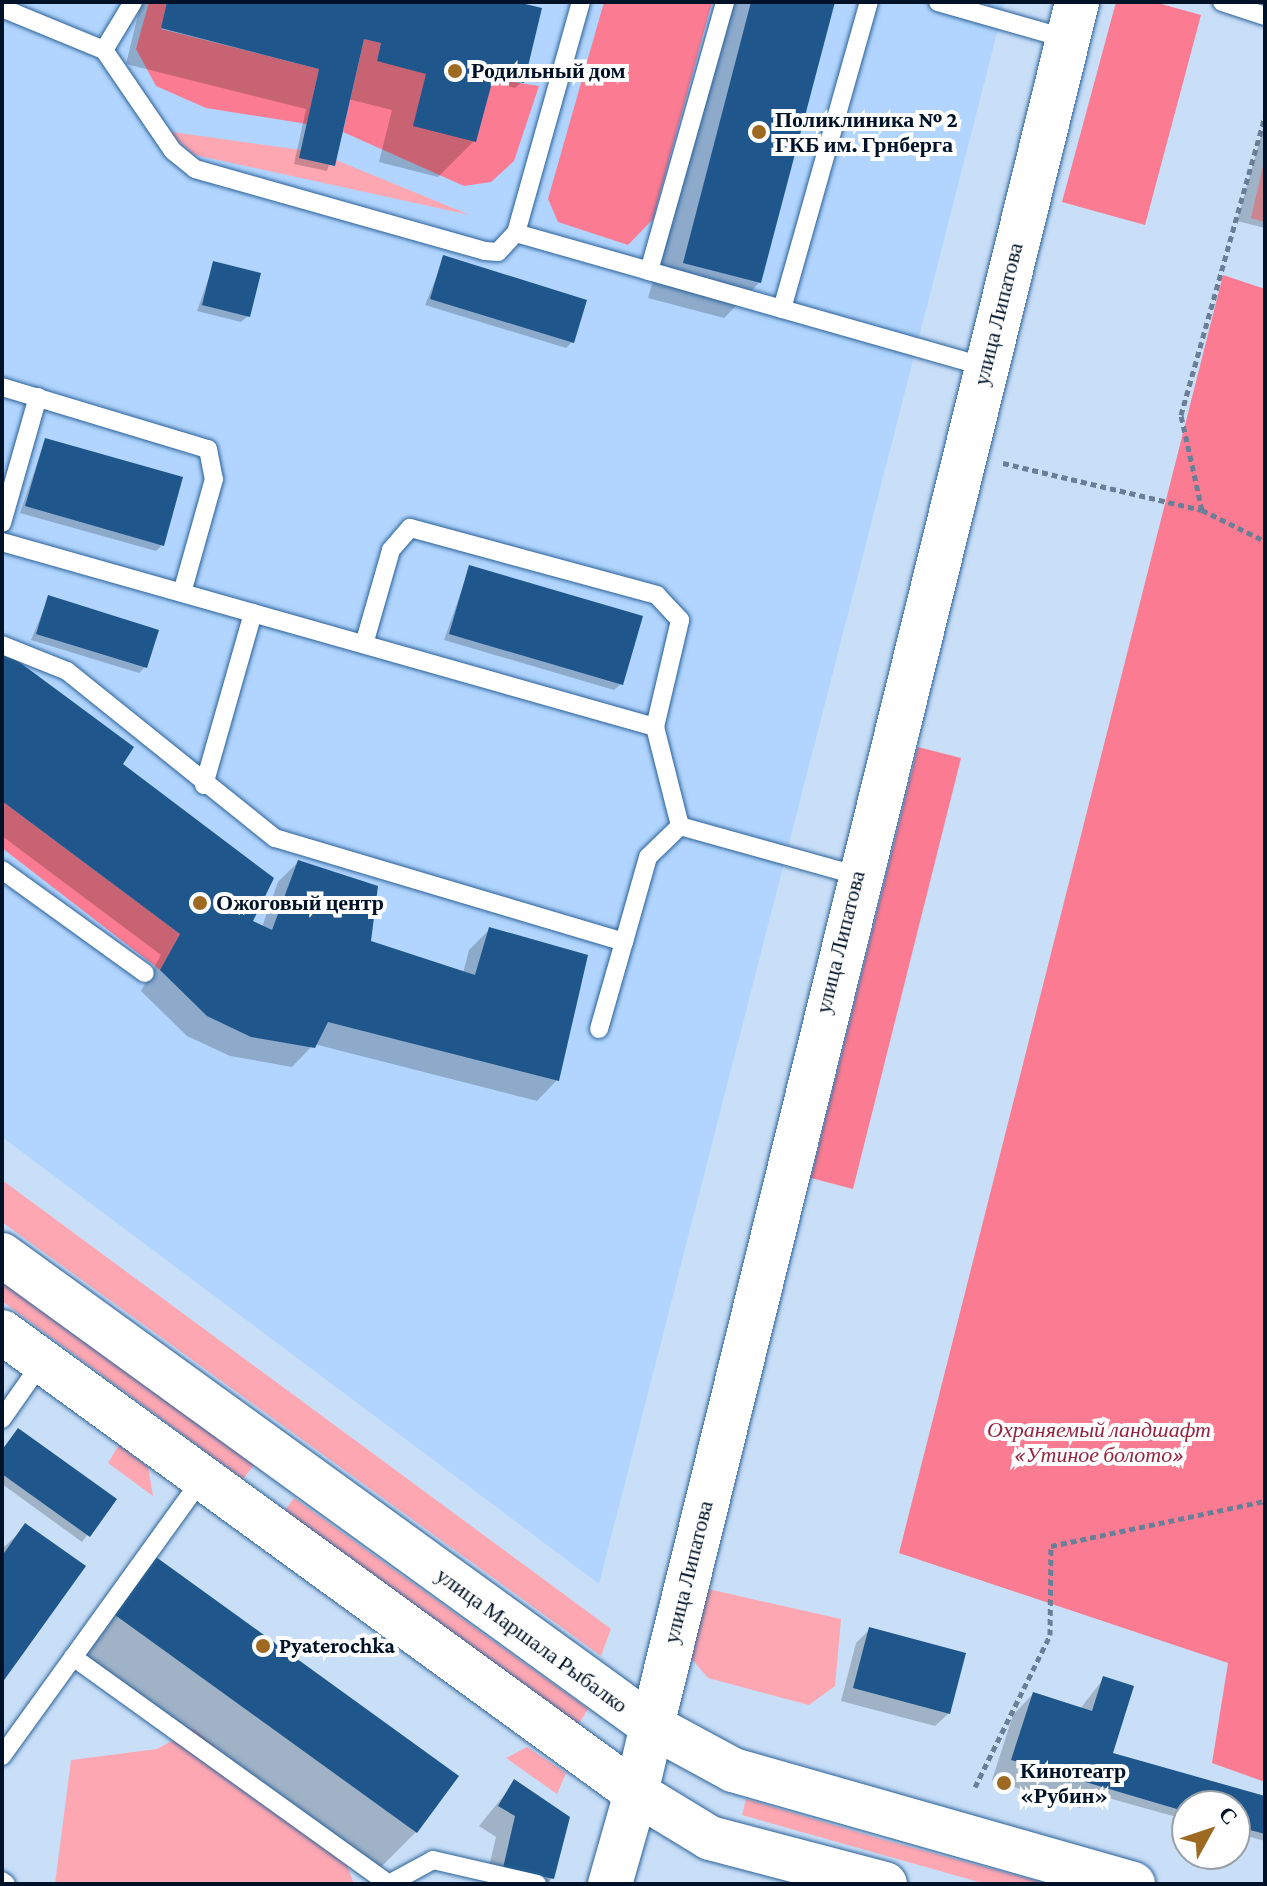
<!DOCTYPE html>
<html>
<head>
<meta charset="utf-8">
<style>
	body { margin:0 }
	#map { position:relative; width:1267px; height:1886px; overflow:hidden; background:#c9dff8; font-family:"Crimson Pro",serif }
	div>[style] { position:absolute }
	.built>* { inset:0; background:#b1d5fe }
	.green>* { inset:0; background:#fda7b2 }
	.forest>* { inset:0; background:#fb7c92 }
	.shadow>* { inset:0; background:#0003 }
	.building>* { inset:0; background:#1f568b }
	.path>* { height:5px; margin-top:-2.5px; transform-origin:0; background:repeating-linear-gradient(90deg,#6a7e96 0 6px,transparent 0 10px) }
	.roads { filter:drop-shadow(0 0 2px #2b6198) drop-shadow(0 0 2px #2b6198) }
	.lane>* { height:18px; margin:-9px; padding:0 9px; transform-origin:9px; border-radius:9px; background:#fff }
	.secondary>* { height:44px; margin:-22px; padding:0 22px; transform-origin:22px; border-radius:22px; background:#fff }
	.primary>* { height:44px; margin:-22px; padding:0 22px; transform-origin:22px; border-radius:22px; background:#fff }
	.dots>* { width:22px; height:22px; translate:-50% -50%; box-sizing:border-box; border:4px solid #fdfefd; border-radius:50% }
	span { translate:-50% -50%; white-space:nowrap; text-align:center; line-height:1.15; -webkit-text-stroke:8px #fdfefd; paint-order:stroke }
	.poi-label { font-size:22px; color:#001228; font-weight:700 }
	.left { translate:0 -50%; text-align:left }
	.street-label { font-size:22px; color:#001228 }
	.park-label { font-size:22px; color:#952440; font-style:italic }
	.frame { position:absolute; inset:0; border:4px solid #001228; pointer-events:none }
	.north { position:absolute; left:1171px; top:1790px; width:80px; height:80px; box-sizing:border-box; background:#fdfefd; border:2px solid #98a0a8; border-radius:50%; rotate:50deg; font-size:22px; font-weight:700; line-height:32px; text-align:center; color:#001228 }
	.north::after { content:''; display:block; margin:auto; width:28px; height:36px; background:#9e6a21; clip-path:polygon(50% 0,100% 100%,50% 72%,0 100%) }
</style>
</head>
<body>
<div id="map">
	<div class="built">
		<i style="clip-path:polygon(2px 2px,1005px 2px,599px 1584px,2px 1137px)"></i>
	</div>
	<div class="green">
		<i style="clip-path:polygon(165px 131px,301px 150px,300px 158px,335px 166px,336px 160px,470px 215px,195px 155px)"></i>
		<i style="clip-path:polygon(1265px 157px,1265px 222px,1251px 218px)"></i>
		<i style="clip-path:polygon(2px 1180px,611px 1629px,601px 1656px,2px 1222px)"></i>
		<i style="clip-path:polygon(2px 1279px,254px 1465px,243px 1479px,2px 1301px)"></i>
		<i style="clip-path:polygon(119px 1445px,148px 1467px,153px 1496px,108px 1463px)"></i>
		<i style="clip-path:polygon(294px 1498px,588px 1709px,578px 1725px,283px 1513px)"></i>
		<i style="clip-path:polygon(708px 1589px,841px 1619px,835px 1686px,809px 1705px,708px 1678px,691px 1658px)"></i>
		<i style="clip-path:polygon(194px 1729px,345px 1860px,354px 1884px,55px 1884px,71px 1760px,157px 1749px)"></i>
		<i style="clip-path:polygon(527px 1747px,566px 1773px,557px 1794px,506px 1758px)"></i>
		<i style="clip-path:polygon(746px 1799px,888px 1841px,1048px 1884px,986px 1884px,742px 1815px)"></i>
	</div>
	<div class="forest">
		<i style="clip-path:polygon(149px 2px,167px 2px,161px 29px,319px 69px,307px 124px,206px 108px,156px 86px,136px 49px)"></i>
		<i style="clip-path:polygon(604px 2px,712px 2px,653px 219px,628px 245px,558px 222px,548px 199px)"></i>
		<i style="clip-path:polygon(1116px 2px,1154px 2px,1201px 15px,1145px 225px,1062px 202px)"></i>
		<i style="clip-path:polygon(364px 39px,381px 43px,377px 61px,539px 86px,514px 161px,491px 182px,464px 186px,343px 132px)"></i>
		<i style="clip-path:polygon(1223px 275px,1265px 289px,1265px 1782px,1212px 1763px,1228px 1663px,899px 1553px)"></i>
		<i style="clip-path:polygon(918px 747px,961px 758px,853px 1189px,811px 1178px)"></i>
		<i style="clip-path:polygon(2px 801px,180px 934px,160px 970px,2px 848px)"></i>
	</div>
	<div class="shadow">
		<i style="clip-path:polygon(141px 2px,510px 2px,522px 82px,515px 88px,490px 81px,474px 141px,438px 177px,379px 162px,392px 110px,348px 99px,327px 171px,294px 164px,306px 109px,126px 64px)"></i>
		<i style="clip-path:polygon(730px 2px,833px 2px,760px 282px,724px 318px,648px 298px)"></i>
		<i style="clip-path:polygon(1265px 122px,1265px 228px,1237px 221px)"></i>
		<i style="clip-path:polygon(444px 258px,572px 342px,566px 348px,425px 305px)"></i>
		<i style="clip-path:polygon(214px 263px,248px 316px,241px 322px,197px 311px)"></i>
		<i style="clip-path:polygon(45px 440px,162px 545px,156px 551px,20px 513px)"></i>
		<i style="clip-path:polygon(470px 567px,621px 684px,614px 690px,444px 640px)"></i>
		<i style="clip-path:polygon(49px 597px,145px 667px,139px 673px,31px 640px)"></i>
		<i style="clip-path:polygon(2px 654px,120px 764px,250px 922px,262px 927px,278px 882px,298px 862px,369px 943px,463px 973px,469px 950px,490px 929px,557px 1080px,537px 1101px,314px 1044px,292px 1067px,230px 1056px,187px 1036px,141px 991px,161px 955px,2px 836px)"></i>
		<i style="clip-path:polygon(18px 1430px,114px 1500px,82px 1542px,2px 1484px,2px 1450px)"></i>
		<i style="clip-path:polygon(26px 1526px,2px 1680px,2px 1549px)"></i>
		<i style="clip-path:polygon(121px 1596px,416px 1832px,380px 1868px,80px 1652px)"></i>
		<i style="clip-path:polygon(870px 1629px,949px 1713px,935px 1726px,841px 1701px,856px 1643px)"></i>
		<i style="clip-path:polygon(1104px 1678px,1108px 1760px,1265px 1799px,1265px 1841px,1235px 1833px,1235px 1806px,1187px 1806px,1187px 1820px,1094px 1794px,1080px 1808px,992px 1780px,1013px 1715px,1033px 1694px,1080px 1709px)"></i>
		<i style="clip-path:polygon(515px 1782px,552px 1878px,547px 1884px,485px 1884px,496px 1837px,479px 1826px)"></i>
	</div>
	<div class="building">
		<i style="clip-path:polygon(167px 2px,517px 2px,542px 8px,524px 83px,494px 75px,476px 142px,413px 126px,426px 74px,377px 61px,381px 43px,364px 39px,335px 166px,299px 158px,319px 69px,161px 28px)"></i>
		<i style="clip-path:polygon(751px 2px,835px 2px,761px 283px,683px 263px)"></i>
		<i style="clip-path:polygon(443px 255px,587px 300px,574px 343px,430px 299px)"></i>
		<i style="clip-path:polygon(213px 261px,261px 273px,250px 317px,202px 305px)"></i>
		<i style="clip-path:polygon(45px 438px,183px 477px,164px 546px,25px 506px)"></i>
		<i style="clip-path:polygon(469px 565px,643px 616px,623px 685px,449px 634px)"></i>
		<i style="clip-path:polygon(48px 595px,159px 630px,147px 668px,36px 634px)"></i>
		<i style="clip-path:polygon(3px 650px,134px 747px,123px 764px,274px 878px,253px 921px,272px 930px,298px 860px,378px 886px,371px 941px,475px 975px,489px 927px,588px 955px,559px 1081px,328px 1022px,315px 1048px,251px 1037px,207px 1016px,160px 970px,180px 934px,2px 801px)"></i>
		<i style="clip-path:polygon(18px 1428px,117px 1499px,90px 1537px,2px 1474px,2px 1450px)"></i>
		<i style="clip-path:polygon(25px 1523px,86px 1566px,2px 1683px,2px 1556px)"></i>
		<i style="clip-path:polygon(156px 1557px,459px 1776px,417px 1833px,115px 1615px)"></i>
		<i style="clip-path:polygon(869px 1627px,966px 1653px,950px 1714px,853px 1688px)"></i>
		<i style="clip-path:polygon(1103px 1676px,1134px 1686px,1113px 1753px,1265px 1796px,1265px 1834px,1235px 1826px,1235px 1806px,1187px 1806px,1187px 1812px,1011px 1760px,1033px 1692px,1092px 1711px)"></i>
		<i style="clip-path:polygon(514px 1779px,570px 1817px,554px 1879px,503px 1868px,515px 1816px,498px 1806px)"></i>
	</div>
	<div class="path">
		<i style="left:1003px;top:463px;width:204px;rotate:13.3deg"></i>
		<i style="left:1202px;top:510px;width:70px;rotate:26.2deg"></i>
		<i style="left:1202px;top:510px;width:97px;rotate:-102.5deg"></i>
		<i style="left:1181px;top:415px;width:311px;rotate:-74.3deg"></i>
		<i style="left:975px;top:1787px;width:169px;rotate:-63.7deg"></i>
		<i style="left:1050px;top:1635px;width:89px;rotate:-89.4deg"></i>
		<i style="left:1051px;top:1546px;width:219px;rotate:-11.9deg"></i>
	</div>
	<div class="roads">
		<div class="lane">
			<i style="left:938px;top:2px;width:135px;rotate:15.9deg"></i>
			<i style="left:1222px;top:2px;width:45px;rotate:18deg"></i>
			<i style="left:2px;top:8px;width:110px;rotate:22.4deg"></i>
			<i style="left:104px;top:50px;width:122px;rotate:55.7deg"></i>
			<i style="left:173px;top:151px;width:28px;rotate:39deg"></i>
			<i style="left:195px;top:169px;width:301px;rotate:15.8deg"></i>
			<i style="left:485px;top:251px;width:13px;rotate:4deg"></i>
			<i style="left:498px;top:252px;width:26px;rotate:-47deg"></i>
			<i style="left:516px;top:233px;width:138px;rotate:15.9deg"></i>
			<i style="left:649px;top:271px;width:280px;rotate:-74.2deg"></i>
			<i style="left:104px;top:50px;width:56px;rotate:-58.9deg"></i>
			<i style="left:516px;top:233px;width:240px;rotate:-74.3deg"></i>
			<i style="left:649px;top:271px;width:349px;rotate:15.9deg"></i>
			<i style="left:782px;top:309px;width:319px;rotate:-74.2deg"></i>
			<i style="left:2px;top:387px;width:215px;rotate:16.8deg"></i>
			<i style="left:208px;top:449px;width:31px;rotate:79deg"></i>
			<i style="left:214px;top:479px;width:118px;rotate:105.7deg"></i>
			<i style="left:2px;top:523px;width:131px;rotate:-74.1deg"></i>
			<i style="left:2px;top:542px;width:679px;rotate:15.82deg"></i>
			<i style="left:655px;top:727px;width:110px;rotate:-76.8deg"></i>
			<i style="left:680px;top:620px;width:34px;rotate:-133deg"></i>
			<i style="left:657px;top:595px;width:256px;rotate:-164.8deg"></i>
			<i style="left:410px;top:528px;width:29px;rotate:131deg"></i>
			<i style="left:391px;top:550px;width:98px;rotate:106deg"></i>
			<i style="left:2px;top:645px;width:70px;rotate:21.8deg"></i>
			<i style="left:67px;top:671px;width:267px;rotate:38.8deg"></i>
			<i style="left:275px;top:838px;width:364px;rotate:16.6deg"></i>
			<i style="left:624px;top:942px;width:88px;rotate:-74.2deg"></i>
			<i style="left:648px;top:857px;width:45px;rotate:-44.1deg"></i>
			<i style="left:655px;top:727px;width:102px;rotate:75.8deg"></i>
			<i style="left:680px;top:826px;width:183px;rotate:15.6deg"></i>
			<i style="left:204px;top:785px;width:179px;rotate:-74.1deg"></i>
			<i style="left:2px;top:870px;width:176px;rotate:35.8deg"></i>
			<i style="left:599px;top:1029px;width:91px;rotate:-74deg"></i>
			<i style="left:2px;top:1419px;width:70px;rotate:-54.9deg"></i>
			<i style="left:73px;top:1657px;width:389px;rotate:35.7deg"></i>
			<i style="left:2px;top:1756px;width:342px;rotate:-54.2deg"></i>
			<i style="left:2px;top:1881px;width:5px;rotate:37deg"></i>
			<i style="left:389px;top:1884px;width:50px;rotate:-28.6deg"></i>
			<i style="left:433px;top:1860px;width:107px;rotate:13deg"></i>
		</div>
		<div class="secondary">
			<i style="left:2px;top:1255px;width:803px;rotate:35.93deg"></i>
			<i style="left:652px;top:1726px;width:1776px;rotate:-76.15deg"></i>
			<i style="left:2px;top:1332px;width:784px;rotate:36.02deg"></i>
			<i style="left:636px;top:1793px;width:95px;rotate:105.9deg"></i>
		</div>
		<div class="primary">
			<i style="left:885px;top:1884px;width:181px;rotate:-165.3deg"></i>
			<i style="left:710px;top:1838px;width:87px;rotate:-148.7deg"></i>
			<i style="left:636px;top:1793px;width:69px;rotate:-76.6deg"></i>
			<i style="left:652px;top:1726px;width:92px;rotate:28.5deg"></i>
			<i style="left:733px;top:1770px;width:416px;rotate:15.9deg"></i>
		</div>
	</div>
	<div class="dots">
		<i style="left:455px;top:71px;background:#9e6a21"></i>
		<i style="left:759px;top:132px;background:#9e6a21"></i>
		<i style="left:200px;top:903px;background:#9e6a21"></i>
		<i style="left:263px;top:1646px;background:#9e6a21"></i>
		<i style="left:1004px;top:1783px;background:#9e6a21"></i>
	</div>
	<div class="poi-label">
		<span class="left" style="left:471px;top:71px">Родильный дом</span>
		<span class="left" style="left:775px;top:132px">Поликлиника № 2<br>ГКБ им. Грнберга</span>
		<span class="left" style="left:216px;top:903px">Ожоговый центр</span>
		<span class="left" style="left:279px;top:1646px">Pyaterochka</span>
		<span class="left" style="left:1020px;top:1783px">Кинотеатр<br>«Рубин»</span>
	</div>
	<div class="street-label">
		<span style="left:998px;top:314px;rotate:-76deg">улица Липатова</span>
		<span style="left:840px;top:942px;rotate:-76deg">улица Липатова</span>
		<span style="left:688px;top:1572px;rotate:-76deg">улица Липатова</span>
		<span style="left:532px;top:1640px;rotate:36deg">улица Маршала Рыбалко</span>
	</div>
	<div class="park-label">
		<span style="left:1099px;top:1442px">Охраняемый ландшафт<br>«Утиное болото»</span>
	</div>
	<div class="frame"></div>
	<div class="north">С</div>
</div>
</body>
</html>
